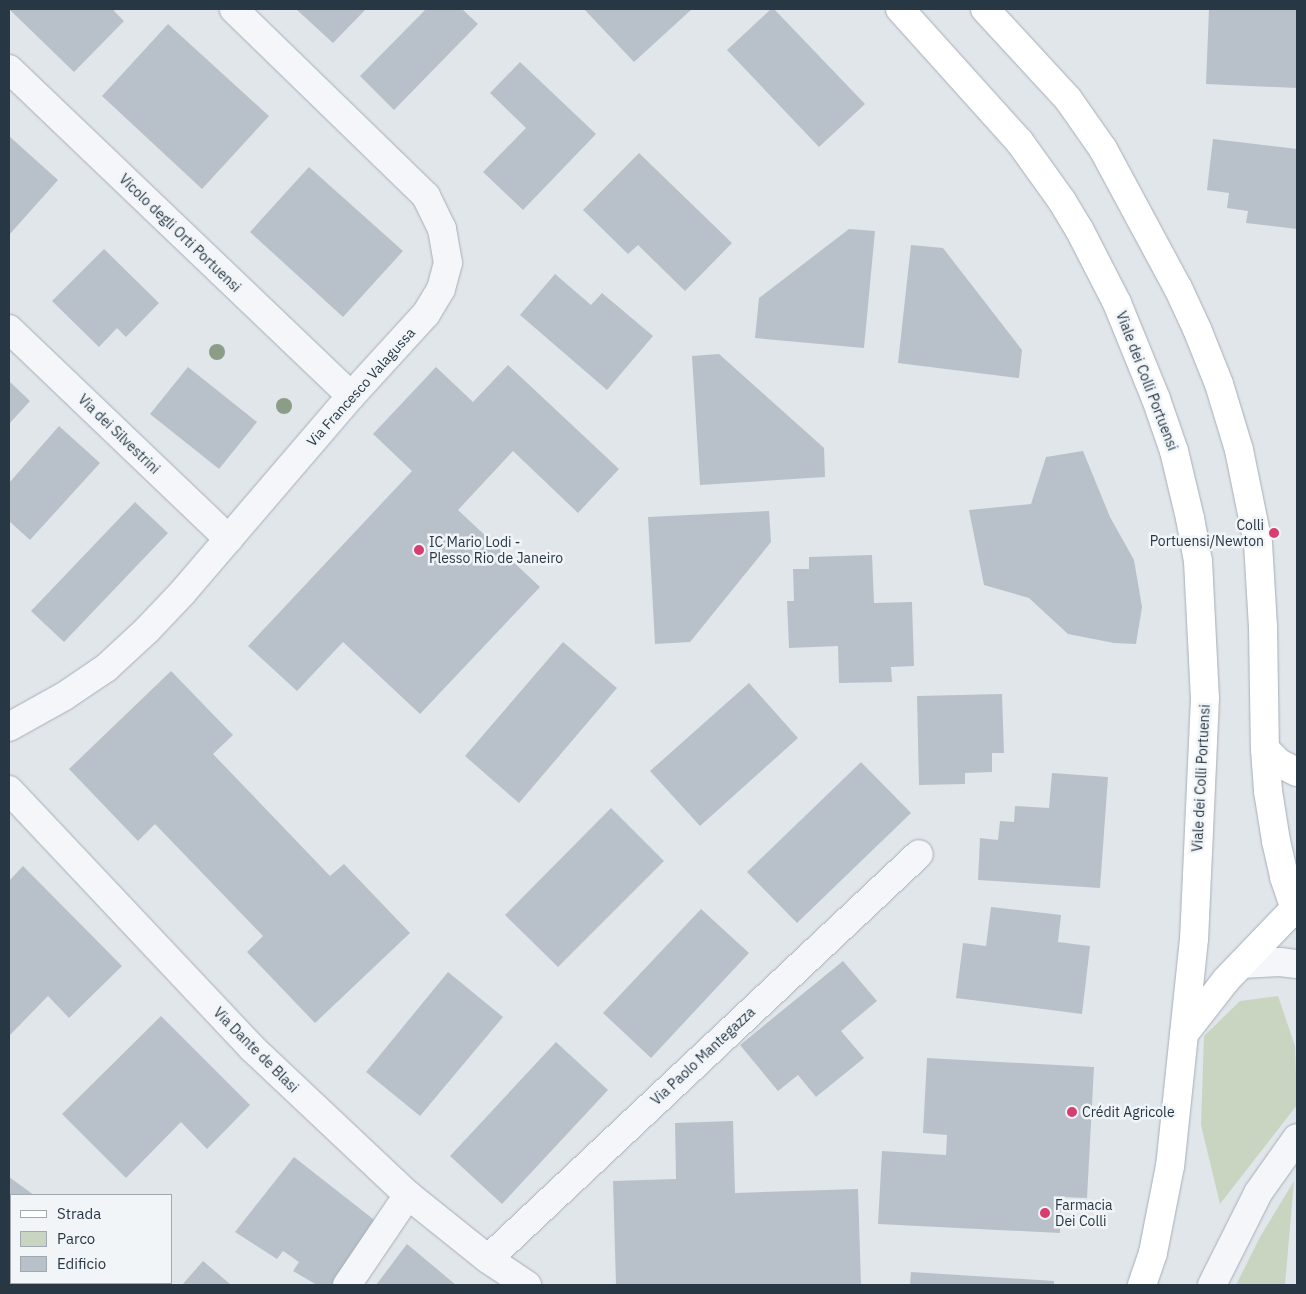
<!DOCTYPE html>
<html>
<head>
<meta charset="utf-8">
<style>
	body { margin:0 }
	#map { position:relative; width:1306px; height:1294px; overflow:hidden; background:#e1e6eb; font-family:"IBM Plex Sans",sans-serif }
	div>[style] { position:absolute }
	.green>* { inset:0; background:#cad5c1 }
	.building>* { inset:0; background:#b8c1c9 }
	.roads { filter:drop-shadow(0 0 1px #a6aeb6) drop-shadow(0 0 1px #a6aeb6) }
	.street>* { height:28px; margin:-14px; padding:0 14px; transform-origin:14px; border-radius:14px; background:#f4f6f9 }
	.secondary>* { height:28px; margin:-14px; padding:0 14px; transform-origin:14px; border-radius:14px; background:#fff }
	.trees>* { width:16px; height:16px; margin:-8px; border-radius:50%; background:#8b9d86 }
	.dots>* { width:14px; height:14px; translate:-50% -50%; box-sizing:border-box; border:2px solid #f1f5f8; border-radius:50% }
	span { translate:-50% -50%; white-space:nowrap; text-align:center; line-height:1.15; -webkit-text-stroke:5px #f1f5f8; paint-order:stroke }
	.street-label { font-size:14px; color:#283744 }
	.poi-label { font-size:14px; color:#283744 }
	.right { translate:-100% -50%; text-align:right }
	.left { translate:0 -50%; text-align:left }
	.frame { position:absolute; inset:0; border:10px solid #283744; pointer-events:none }
	.legend { position:absolute; left:10px; top:1194px; width:162px; height:90px; box-sizing:border-box; background:#f1f5f8; border:1px solid #a1a9b0; margin:0; padding:6px 9px; list-style:none; font-size:15px; color:#283744 }
	.legend li { display:flex; align-items:center; gap:10px; height:25px }
	.legend b { width:25px; border:1px solid #a1a9b0 }
</style>
</head>
<body>
<div id="map">
	<div class="green">
		<i style="clip-path:polygon(1278px 996px,1295px 1046px,1297px 1105px,1220px 1204px,1201px 1125px,1204px 1036px,1240px 1001px)"></i>
		<i style="clip-path:polygon(1294px 1181px,1285px 1285px,1236px 1285px,1260px 1237px)"></i>
	</div>
	<div class="building">
		<i style="clip-path:polygon(9px 9px,115px 9px,114px 11px,124px 21px,74px 72px)"></i>
		<i style="clip-path:polygon(296px 9px,366px 9px,333px 43px)"></i>
		<i style="clip-path:polygon(426px 9px,462px 9px,478px 24px,394px 110px,360px 76px)"></i>
		<i style="clip-path:polygon(584px 9px,692px 9px,634px 62px)"></i>
		<i style="clip-path:polygon(771px 9px,774px 9px,865px 104px,819px 147px,727px 50px)"></i>
		<i style="clip-path:polygon(1209px 9px,1297px 9px,1297px 88px,1206px 84px)"></i>
		<i style="clip-path:polygon(168px 24px,269px 116px,202px 189px,102px 96px)"></i>
		<i style="clip-path:polygon(520px 62px,596px 134px,523px 210px,483px 172px,526px 128px,490px 93px)"></i>
		<i style="clip-path:polygon(9px 136px,58px 180px,9px 235px)"></i>
		<i style="clip-path:polygon(1213px 139px,1297px 149px,1297px 229px,1246px 223px,1248px 211px,1227px 208px,1229px 193px,1207px 190px)"></i>
		<i style="clip-path:polygon(639px 153px,732px 243px,685px 291px,638px 245px,628px 254px,583px 210px)"></i>
		<i style="clip-path:polygon(309px 167px,403px 251px,343px 317px,250px 232px)"></i>
		<i style="clip-path:polygon(849px 229px,875px 231px,864px 348px,755px 338px,759px 298px)"></i>
		<i style="clip-path:polygon(911px 245px,943px 248px,1022px 350px,1019px 378px,898px 363px)"></i>
		<i style="clip-path:polygon(104px 249px,159px 303px,126px 337px,117px 328px,99px 347px,52px 301px)"></i>
		<i style="clip-path:polygon(555px 274px,591px 305px,602px 293px,653px 336px,607px 390px,520px 315px)"></i>
		<i style="clip-path:polygon(719px 354px,824px 448px,825px 477px,700px 485px,692px 356px)"></i>
		<i style="clip-path:polygon(508px 365px,619px 469px,578px 513px,513px 451px,458px 510px,540px 587px,420px 714px,343px 642px,297px 691px,248px 646px,412px 471px,373px 434px,436px 367px,473px 402px)"></i>
		<i style="clip-path:polygon(188px 367px,257px 422px,219px 469px,150px 414px)"></i>
		<i style="clip-path:polygon(9px 381px,30px 401px,9px 424px)"></i>
		<i style="clip-path:polygon(59px 426px,100px 463px,30px 540px,9px 521px,9px 483px)"></i>
		<i style="clip-path:polygon(1083px 451px,1110px 517px,1134px 560px,1142px 607px,1136px 644px,1114px 643px,1068px 634px,1029px 598px,984px 585px,969px 510px,1031px 504px,1046px 457px)"></i>
		<i style="clip-path:polygon(135px 502px,168px 533px,64px 642px,31px 611px)"></i>
		<i style="clip-path:polygon(769px 511px,771px 542px,690px 642px,655px 644px,648px 517px)"></i>
		<i style="clip-path:polygon(872px 555px,874px 603px,912px 602px,914px 666px,891px 667px,892px 682px,839px 683px,838px 646px,789px 648px,787px 601px,794px 601px,793px 569px,809px 569px,809px 557px)"></i>
		<i style="clip-path:polygon(563px 642px,617px 688px,519px 803px,465px 756px)"></i>
		<i style="clip-path:polygon(171px 671px,233px 735px,213px 754px,330px 876px,344px 864px,410px 933px,315px 1023px,247px 952px,263px 936px,155px 824px,138px 841px,69px 769px)"></i>
		<i style="clip-path:polygon(749px 683px,798px 738px,700px 826px,650px 771px)"></i>
		<i style="clip-path:polygon(1002px 694px,1004px 753px,992px 753px,992px 772px,965px 773px,965px 784px,919px 785px,917px 696px)"></i>
		<i style="clip-path:polygon(861px 762px,911px 813px,797px 923px,747px 872px)"></i>
		<i style="clip-path:polygon(1052px 773px,1108px 777px,1100px 888px,978px 880px,980px 838px,998px 840px,1000px 821px,1014px 822px,1015px 806px,1049px 808px)"></i>
		<i style="clip-path:polygon(611px 808px,664px 861px,558px 967px,505px 915px)"></i>
		<i style="clip-path:polygon(23px 866px,122px 966px,69px 1018px,48px 996px,9px 1036px,9px 881px)"></i>
		<i style="clip-path:polygon(991px 907px,1061px 915px,1058px 942px,1090px 946px,1082px 1014px,956px 998px,963px 943px,986px 946px)"></i>
		<i style="clip-path:polygon(701px 909px,749px 953px,651px 1058px,603px 1013px)"></i>
		<i style="clip-path:polygon(843px 961px,877px 1001px,841px 1031px,864px 1058px,816px 1097px,798px 1075px,778px 1091px,740px 1045px)"></i>
		<i style="clip-path:polygon(448px 972px,503px 1017px,420px 1116px,366px 1072px)"></i>
		<i style="clip-path:polygon(161px 1016px,250px 1105px,207px 1149px,181px 1122px,126px 1178px,62px 1114px)"></i>
		<i style="clip-path:polygon(556px 1042px,608px 1090px,502px 1204px,450px 1156px)"></i>
		<i style="clip-path:polygon(927px 1058px,1094px 1067px,1087px 1198px,1061px 1197px,1060px 1233px,878px 1224px,882px 1151px,946px 1155px,947px 1135px,923px 1133px)"></i>
		<i style="clip-path:polygon(733px 1121px,735px 1193px,858px 1189px,861px 1285px,616px 1285px,613px 1181px,676px 1179px,675px 1123px)"></i>
		<i style="clip-path:polygon(294px 1157px,382px 1226px,335px 1285px,317px 1285px,293px 1271px,299px 1262px,283px 1251px,277px 1259px,235px 1232px)"></i>
		<i style="clip-path:polygon(9px 1177px,34px 1195px,11px 1195px,11px 1283px,46px 1283px,44px 1285px,9px 1285px)"></i>
		<i style="clip-path:polygon(407px 1244px,456px 1285px,376px 1285px)"></i>
		<i style="clip-path:polygon(203px 1261px,230px 1284px,229px 1285px,182px 1285px)"></i>
		<i style="clip-path:polygon(911px 1272px,1054px 1281px,1054px 1285px,910px 1285px)"></i>
	</div>
	<div class="roads">
		<div class="street">
			<i style="left:9px;top:69px;width:473px;rotate:43.7deg"></i>
			<i style="left:9px;top:329px;width:304px;rotate:43.7deg"></i>
			<i style="left:9px;top:727px;width:62px;rotate:-29.1deg"></i>
			<i style="left:63px;top:697px;width:52px;rotate:-34deg"></i>
			<i style="left:106px;top:668px;width:56px;rotate:-42.8deg"></i>
			<i style="left:147px;top:630px;width:52px;rotate:-46.5deg"></i>
			<i style="left:183px;top:592px;width:258px;rotate:-49.4deg"></i>
			<i style="left:351px;top:396px;width:111px;rotate:-47.6deg"></i>
			<i style="left:426px;top:314px;width:29px;rotate:-59deg"></i>
			<i style="left:441px;top:289px;width:27px;rotate:-75deg"></i>
			<i style="left:448px;top:263px;width:35px;rotate:-100deg"></i>
			<i style="left:442px;top:229px;width:37px;rotate:-116deg"></i>
			<i style="left:426px;top:196px;width:268px;rotate:-135.8deg"></i>
			<i style="left:9px;top:790px;width:354px;rotate:46.7deg"></i>
			<i style="left:252px;top:1048px;width:214px;rotate:43.3deg"></i>
			<i style="left:408px;top:1195px;width:102px;rotate:38.7deg"></i>
			<i style="left:488px;top:1259px;width:47px;rotate:33.7deg"></i>
			<i style="left:1242px;top:964px;width:38px;rotate:-3deg"></i>
			<i style="left:1280px;top:962px;width:17px;rotate:7deg"></i>
			<i style="left:488px;top:1259px;width:591px;rotate:-43.22deg"></i>
			<i style="left:347px;top:1285px;width:109px;rotate:-55.9deg"></i>
			<i style="left:1212px;top:1285px;width:103px;rotate:-63.4deg"></i>
			<i style="left:1258px;top:1193px;width:67px;rotate:-54.7deg"></i>
		</div>
		<div class="secondary">
			<i style="left:900px;top:9px;width:178px;rotate:48deg"></i>
			<i style="left:1019px;top:141px;width:74px;rotate:54.4deg"></i>
			<i style="left:1062px;top:201px;width:33px;rotate:59deg"></i>
			<i style="left:1079px;top:229px;width:83px;rotate:62.8deg"></i>
			<i style="left:1117px;top:303px;width:104px;rotate:67.9deg"></i>
			<i style="left:1156px;top:399px;width:55px;rotate:70.9deg"></i>
			<i style="left:1174px;top:451px;width:69px;rotate:76.6deg"></i>
			<i style="left:1190px;top:518px;width:44px;rotate:79.5deg"></i>
			<i style="left:1198px;top:561px;width:137px;rotate:87.1deg"></i>
			<i style="left:1205px;top:698px;width:241px;rotate:92.6deg"></i>
			<i style="left:1194px;top:939px;width:228px;rotate:96deg"></i>
			<i style="left:1170px;top:1166px;width:89px;rotate:101.1deg"></i>
			<i style="left:1153px;top:1253px;width:34px;rotate:109deg"></i>
			<i style="left:985px;top:9px;width:122px;rotate:47.3deg"></i>
			<i style="left:1068px;top:99px;width:61px;rotate:55deg"></i>
			<i style="left:1103px;top:149px;width:158px;rotate:61.7deg"></i>
			<i style="left:1178px;top:288px;width:45px;rotate:65.1deg"></i>
			<i style="left:1197px;top:329px;width:59px;rotate:68.2deg"></i>
			<i style="left:1219px;top:384px;width:69px;rotate:73.1deg"></i>
			<i style="left:1239px;top:450px;width:95px;rotate:78.5deg"></i>
			<i style="left:1258px;top:543px;width:84px;rotate:86.6deg"></i>
			<i style="left:1263px;top:627px;width:122px;rotate:89.1deg"></i>
			<i style="left:1265px;top:749px;width:42px;rotate:85.9deg"></i>
			<i style="left:1268px;top:791px;width:51px;rotate:80.9deg"></i>
			<i style="left:1276px;top:841px;width:37px;rotate:77deg"></i>
			<i style="left:1284px;top:877px;width:39px;rotate:71deg"></i>
			<i style="left:1265px;top:749px;width:20px;rotate:45deg"></i>
			<i style="left:1279px;top:763px;width:20px;rotate:27deg"></i>
			<i style="left:1184px;top:1034px;width:68px;rotate:-52.1deg"></i>
			<i style="left:1226px;top:980px;width:103px;rotate:-46.2deg"></i>
		</div>
	</div>
	<div class="trees">
		<i style="left:217px;top:352px"></i>
		<i style="left:284px;top:406px"></i>
	</div>
	<div class="dots">
		<i style="left:1274px;top:533px;background:#d83d6f"></i>
		<i style="left:419px;top:550px;background:#d83d6f"></i>
		<i style="left:1072px;top:1112px;background:#d83d6f"></i>
		<i style="left:1045px;top:1213px;background:#d83d6f"></i>
	</div>
	<div class="street-label">
		<span style="left:180px;top:233px;rotate:44deg">Vicolo degli Orti Portuensi</span>
		<span style="left:1147px;top:381px;rotate:69deg">Viale dei Colli Portuensi</span>
		<span style="left:361px;top:387px;rotate:-48deg">Via Francesco Valagussa</span>
		<span style="left:119px;top:434px;rotate:44deg">Via dei Silvestrini</span>
		<span style="left:1201px;top:778px;rotate:-87deg">Viale dei Colli Portuensi</span>
		<span style="left:256px;top:1050px;rotate:45deg">Via Dante de Blasi</span>
		<span style="left:703px;top:1056px;rotate:-43deg">Via Paolo Mantegazza</span>
	</div>
	<div class="poi-label">
		<span class="right" style="left:1264px;top:533px">Colli<br>Portuensi/Newton</span>
		<span class="left" style="left:429px;top:550px">IC Mario Lodi -<br>Plesso Rio de Janeiro</span>
		<span class="left" style="left:1082px;top:1112px">Crédit Agricole</span>
		<span class="left" style="left:1055px;top:1213px">Farmacia<br>Dei Colli</span>
	</div>
	<div class="frame"></div>
	<ul class="legend">
	<li><b style="height:6px;background:#fff"></b>Strada</li>
	<li><b style="height:14px;background:#cad5c1"></b>Parco</li>
	<li><b style="height:14px;background:#b8c1c9"></b>Edificio</li>
	</ul>
</div>
</body>
</html>
